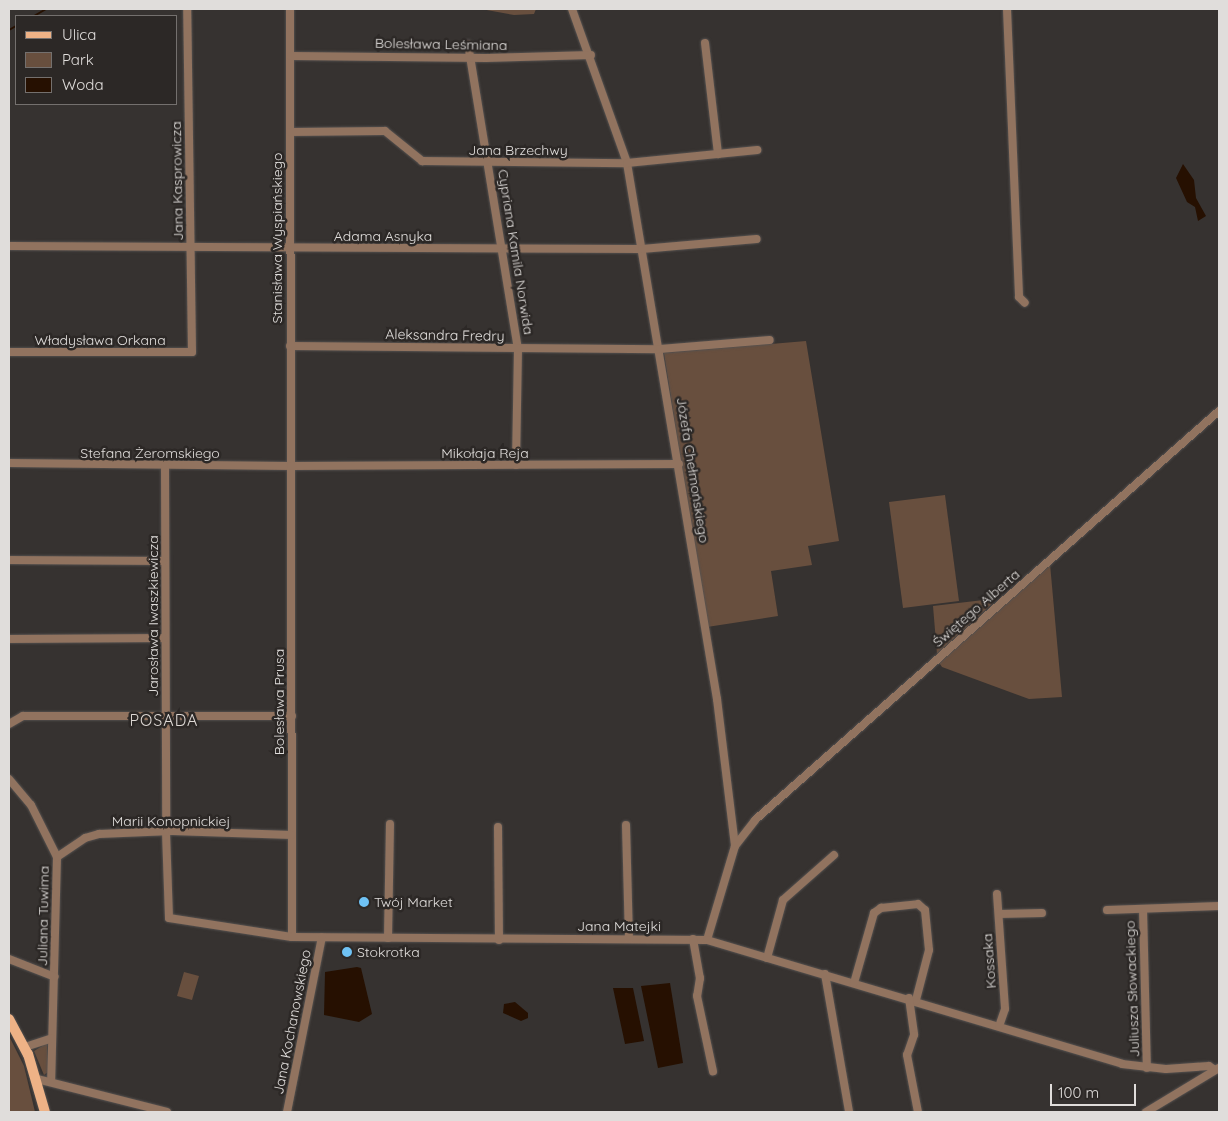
<!DOCTYPE html>
<html>
<head>
<meta charset="utf-8">
<style>
	body { margin:0 }
	#map { position:relative; width:1228px; height:1121px; overflow:hidden; background:#363230; font-family:Quicksand,sans-serif }
	div>[style] { position:absolute }
	.green>* { inset:0; background:#684f3e }
	.water>* { inset:0; background:#261001 }
	.stream>* { height:2px; margin:-1px; padding:0 1px; transform-origin:1px; border-radius:1px; background:#261001 }
	.roads { filter:drop-shadow(0 0 1px #55514f) drop-shadow(0 0 1px #55514f) }
	.minor>* { height:8px; margin:-4px; padding:0 4px; transform-origin:4px; border-radius:4px; background:#91735f }
	.major>* { height:10px; margin:-5px; padding:0 5px; transform-origin:5px; border-radius:5px; background:#eeb286 }
	.dots>* { width:14px; height:14px; translate:-50% -50%; box-sizing:border-box; border:2px solid #2c2826; border-radius:50% }
	span { translate:-50% -50%; white-space:nowrap; text-align:center; line-height:1.15; -webkit-text-stroke:5px #2c2826; paint-order:stroke }
	.street-label { font-size:14px; color:#e0dddb }
	.poi-label { font-size:14px; color:#e0dddb }
	.left { translate:0 -50%; text-align:left }
	.quarter-label { font-size:16px; color:#ddd8d4; letter-spacing:1px }
	.frame { position:absolute; inset:0; border:10px solid #e0dddb; pointer-events:none }
	.legend { position:absolute; left:15px; top:15px; width:162px; height:90px; box-sizing:border-box; background:#2c2826; border:1px solid #74706e; margin:0; padding:6px 9px; list-style:none; font-size:15px; color:#e0dddb }
	.legend li { display:flex; align-items:center; gap:10px; height:25px }
	.legend b { width:25px; border:1px solid #74706e }
	.scale { position:absolute; left:1050px; top:1084px; width:86px; height:22px; box-sizing:border-box; border:2px solid #e0dddb; border-top:0; padding-left:6px; font-size:15px; line-height:18px; white-space:nowrap; color:#e0dddb; -webkit-text-stroke:4px #2c2826; paint-order:stroke }
</style>
</head>
<body>
<div id="map">
	<div class="green">
		<i style="clip-path:polygon(481px 9px,536px 9px,534px 14px,514px 15px)"></i>
		<i style="clip-path:polygon(806px 341px,839px 541px,808px 546px,812px 565px,771px 571px,778px 616px,707px 627px,664px 353px)"></i>
		<i style="clip-path:polygon(945px 495px,959px 601px,903px 608px,889px 502px)"></i>
		<i style="clip-path:polygon(1050px 564px,1062px 697px,1029px 699px,942px 667px,938px 661px)"></i>
		<i style="clip-path:polygon(992px 599px,993px 603px,937px 654px,933px 606px)"></i>
		<i style="clip-path:polygon(184px 972px,199px 976px,192px 1000px,177px 996px)"></i>
		<i style="clip-path:polygon(9px 1036px,24px 1066px,35px 1112px,9px 1112px)"></i>
		<i style="clip-path:polygon(47px 1043px,48px 1072px,44px 1075px,34px 1051px)"></i>
	</div>
	<div class="water">
		<i style="clip-path:polygon(1183px 164px,1194px 180px,1196px 198px,1206px 216px,1198px 221px,1195px 207px,1187px 202px,1176px 178px)"></i>
		<i style="clip-path:polygon(357px 967px,361px 968px,372px 1014px,359px 1022px,324px 1015px,325px 972px)"></i>
		<i style="clip-path:polygon(670px 983px,683px 1063px,658px 1068px,641px 986px)"></i>
		<i style="clip-path:polygon(613px 988px,633px 988px,644px 1041px,625px 1044px)"></i>
		<i style="clip-path:polygon(515px 1002px,528px 1013px,528px 1018px,521px 1021px,503px 1013px,504px 1004px)"></i>
	</div>
	<div class="stream">
		<i style="left:34px;top:16px;width:14px;rotate:-30deg"></i>
		<i style="left:9px;top:30px;width:8px;rotate:-30deg"></i>
	</div>
	<div class="roads">
		<div class="minor">
			<i style="left:290px;top:9px;width:928px;rotate:89.88deg"></i>
			<i style="left:572px;top:9px;width:164px;rotate:70.3deg"></i>
			<i style="left:627px;top:163px;width:544px;rotate:80.47deg"></i>
			<i style="left:717px;top:699px;width:148px;rotate:83deg"></i>
			<i style="left:735px;top:846px;width:98px;rotate:106.6deg"></i>
			<i style="left:1007px;top:9px;width:288px;rotate:87.6deg"></i>
			<i style="left:1019px;top:297px;width:8px;rotate:45deg"></i>
			<i style="left:705px;top:43px;width:112px;rotate:83.3deg"></i>
			<i style="left:468px;top:44px;width:309px;rotate:80.7deg"></i>
			<i style="left:518px;top:349px;width:116px;rotate:91deg"></i>
			<i style="left:291px;top:56px;width:195px;rotate:0.6deg"></i>
			<i style="left:486px;top:58px;width:105px;rotate:-1.6deg"></i>
			<i style="left:290px;top:132px;width:95px;rotate:-0.6deg"></i>
			<i style="left:385px;top:131px;width:48px;rotate:39deg"></i>
			<i style="left:422px;top:161px;width:205px;rotate:0.6deg"></i>
			<i style="left:627px;top:163px;width:131px;rotate:-5.7deg"></i>
			<i style="left:9px;top:246px;width:633px;rotate:0.27deg"></i>
			<i style="left:642px;top:249px;width:115px;rotate:-5deg"></i>
			<i style="left:290px;top:346px;width:370px;rotate:0.5deg"></i>
			<i style="left:660px;top:349px;width:110px;rotate:-4.7deg"></i>
			<i style="left:9px;top:352px;width:183px"></i>
			<i style="left:192px;top:352px;width:343px;rotate:-90.8deg"></i>
			<i style="left:9px;top:463px;width:282px;rotate:0.6deg"></i>
			<i style="left:291px;top:466px;width:388px;rotate:-0.3deg"></i>
			<i style="left:165px;top:466px;width:366px;rotate:89.8deg"></i>
			<i style="left:166px;top:832px;width:86px;rotate:88deg"></i>
			<i style="left:169px;top:918px;width:124px;rotate:8.8deg"></i>
			<i style="left:292px;top:937px;width:415px;rotate:0.4deg"></i>
			<i style="left:707px;top:940px;width:433px;rotate:16.6deg"></i>
			<i style="left:1122px;top:1064px;width:44px;rotate:6.5deg"></i>
			<i style="left:1166px;top:1069px;width:43px;rotate:-4deg"></i>
			<i style="left:1209px;top:1066px;width:7px;rotate:34deg"></i>
			<i style="left:9px;top:560px;width:156px;rotate:0.4deg"></i>
			<i style="left:9px;top:639px;width:156px;rotate:-0.4deg"></i>
			<i style="left:9px;top:724px;width:16px;rotate:-30deg"></i>
			<i style="left:23px;top:716px;width:269px"></i>
			<i style="left:9px;top:779px;width:34px;rotate:50deg"></i>
			<i style="left:31px;top:805px;width:58px;rotate:63.4deg"></i>
			<i style="left:57px;top:857px;width:225px;rotate:91.5deg"></i>
			<i style="left:626px;top:825px;width:114px;rotate:88.5deg"></i>
			<i style="left:498px;top:827px;width:113px;rotate:89.5deg"></i>
			<i style="left:735px;top:846px;width:33px;rotate:-52deg"></i>
			<i style="left:755px;top:820px;width:619px;rotate:-41.4deg"></i>
			<i style="left:57px;top:857px;width:34px;rotate:-34deg"></i>
			<i style="left:85px;top:838px;width:15px;rotate:-16deg"></i>
			<i style="left:99px;top:834px;width:73px;rotate:-2.4deg"></i>
			<i style="left:172px;top:831px;width:120px;rotate:1.9deg"></i>
			<i style="left:997px;top:894px;width:115px;rotate:86deg"></i>
			<i style="left:1005px;top:1009px;width:18px;rotate:109deg"></i>
			<i style="left:1143px;top:909px;width:159px;rotate:88.6deg"></i>
			<i style="left:1107px;top:910px;width:112px;rotate:-2deg"></i>
			<i style="left:999px;top:914px;width:43px;rotate:-1.3deg"></i>
			<i style="left:388px;top:938px;width:114px;rotate:-89deg"></i>
			<i style="left:693px;top:939px;width:40px;rotate:80deg"></i>
			<i style="left:700px;top:978px;width:18px;rotate:99deg"></i>
			<i style="left:697px;top:996px;width:77px;rotate:78deg"></i>
			<i style="left:767px;top:958px;width:60px;rotate:-74.6deg"></i>
			<i style="left:783px;top:900px;width:68px;rotate:-41.4deg"></i>
			<i style="left:9px;top:959px;width:49px;rotate:21.4deg"></i>
			<i style="left:825px;top:974px;width:140px;rotate:80.1deg"></i>
			<i style="left:854px;top:983px;width:73px;rotate:-74.1deg"></i>
			<i style="left:874px;top:913px;width:9px;rotate:-36deg"></i>
			<i style="left:881px;top:908px;width:37px;rotate:-6deg"></i>
			<i style="left:918px;top:904px;width:9px;rotate:41deg"></i>
			<i style="left:925px;top:910px;width:40px;rotate:84.3deg"></i>
			<i style="left:929px;top:950px;width:52px;rotate:104.6deg"></i>
			<i style="left:909px;top:998px;width:37px;rotate:82deg"></i>
			<i style="left:914px;top:1035px;width:21px;rotate:109deg"></i>
			<i style="left:907px;top:1055px;width:58px;rotate:79.1deg"></i>
			<i style="left:25px;top:1047px;width:28px;rotate:-18deg"></i>
			<i style="left:37px;top:1079px;width:134px;rotate:14.2deg"></i>
			<i style="left:287px;top:1112px;width:178px;rotate:-78.7deg"></i>
			<i style="left:1146px;top:1112px;width:85px;rotate:-31.1deg"></i>
		</div>
		<div class="major">
			<i style="left:9px;top:1019px;width:40px;rotate:62deg"></i>
			<i style="left:28px;top:1054px;width:60px;rotate:73.7deg"></i>
		</div>
	</div>
	<div class="dots">
		<i style="left:364px;top:902px;background:#6fc2f4"></i>
		<i style="left:347px;top:952px;background:#6fc2f4"></i>
	</div>
	<div class="street-label">
		<span style="left:441px;top:44px;rotate:1deg">Bolesława Leśmiana</span>
		<span style="left:518px;top:150px">Jana Brzechwy</span>
		<span style="left:177px;top:181px;rotate:-91deg">Jana Kasprowicza</span>
		<span style="left:383px;top:236px">Adama Asnyka</span>
		<span style="left:277px;top:238px;rotate:-90deg">Stanisława Wyspiańskiego</span>
		<span style="left:516px;top:252px;rotate:81deg">Cypriana Kamila Norwida</span>
		<span style="left:445px;top:335px;rotate:1deg">Aleksandra Fredry</span>
		<span style="left:100px;top:340px">Władysława Orkana</span>
		<span style="left:150px;top:453px">Stefana Żeromskiego</span>
		<span style="left:485px;top:453px">Mikołaja Reja</span>
		<span style="left:693px;top:470px;rotate:81deg">Józefa Chełmońskiego</span>
		<span style="left:976px;top:608px;rotate:-41deg">Świętego Alberta</span>
		<span style="left:153px;top:616px;rotate:-90deg">Jarosława Iwaszkiewicza</span>
		<span style="left:279px;top:702px;rotate:-90deg">Bolesława Prusa</span>
		<span style="left:171px;top:821px">Marii Konopnickiej</span>
		<span style="left:43px;top:916px;rotate:-89deg">Juliana Tuwima</span>
		<span style="left:619px;top:926px">Jana Matejki</span>
		<span style="left:989px;top:961px;rotate:-94deg">Kossaka</span>
		<span style="left:1132px;top:989px;rotate:-92deg">Juliusza Słowackiego</span>
		<span style="left:292px;top:1022px;rotate:-79deg">Jana Kochanowskiego</span>
	</div>
	<div class="poi-label">
		<span class="left" style="left:374px;top:902px">Twój Market</span>
		<span class="left" style="left:357px;top:952px">Stokrotka</span>
	</div>
	<div class="quarter-label">
		<span style="left:164px;top:720px">POSADA</span>
	</div>
	<div class="frame"></div>
	<ul class="legend">
	<li><b style="height:6px;background:#eeb286"></b>Ulica</li>
	<li><b style="height:14px;background:#684f3e"></b>Park</li>
	<li><b style="height:14px;background:#261001"></b>Woda</li>
	</ul>
	<div class="scale">100 m</div>
</div>
</body>
</html>
